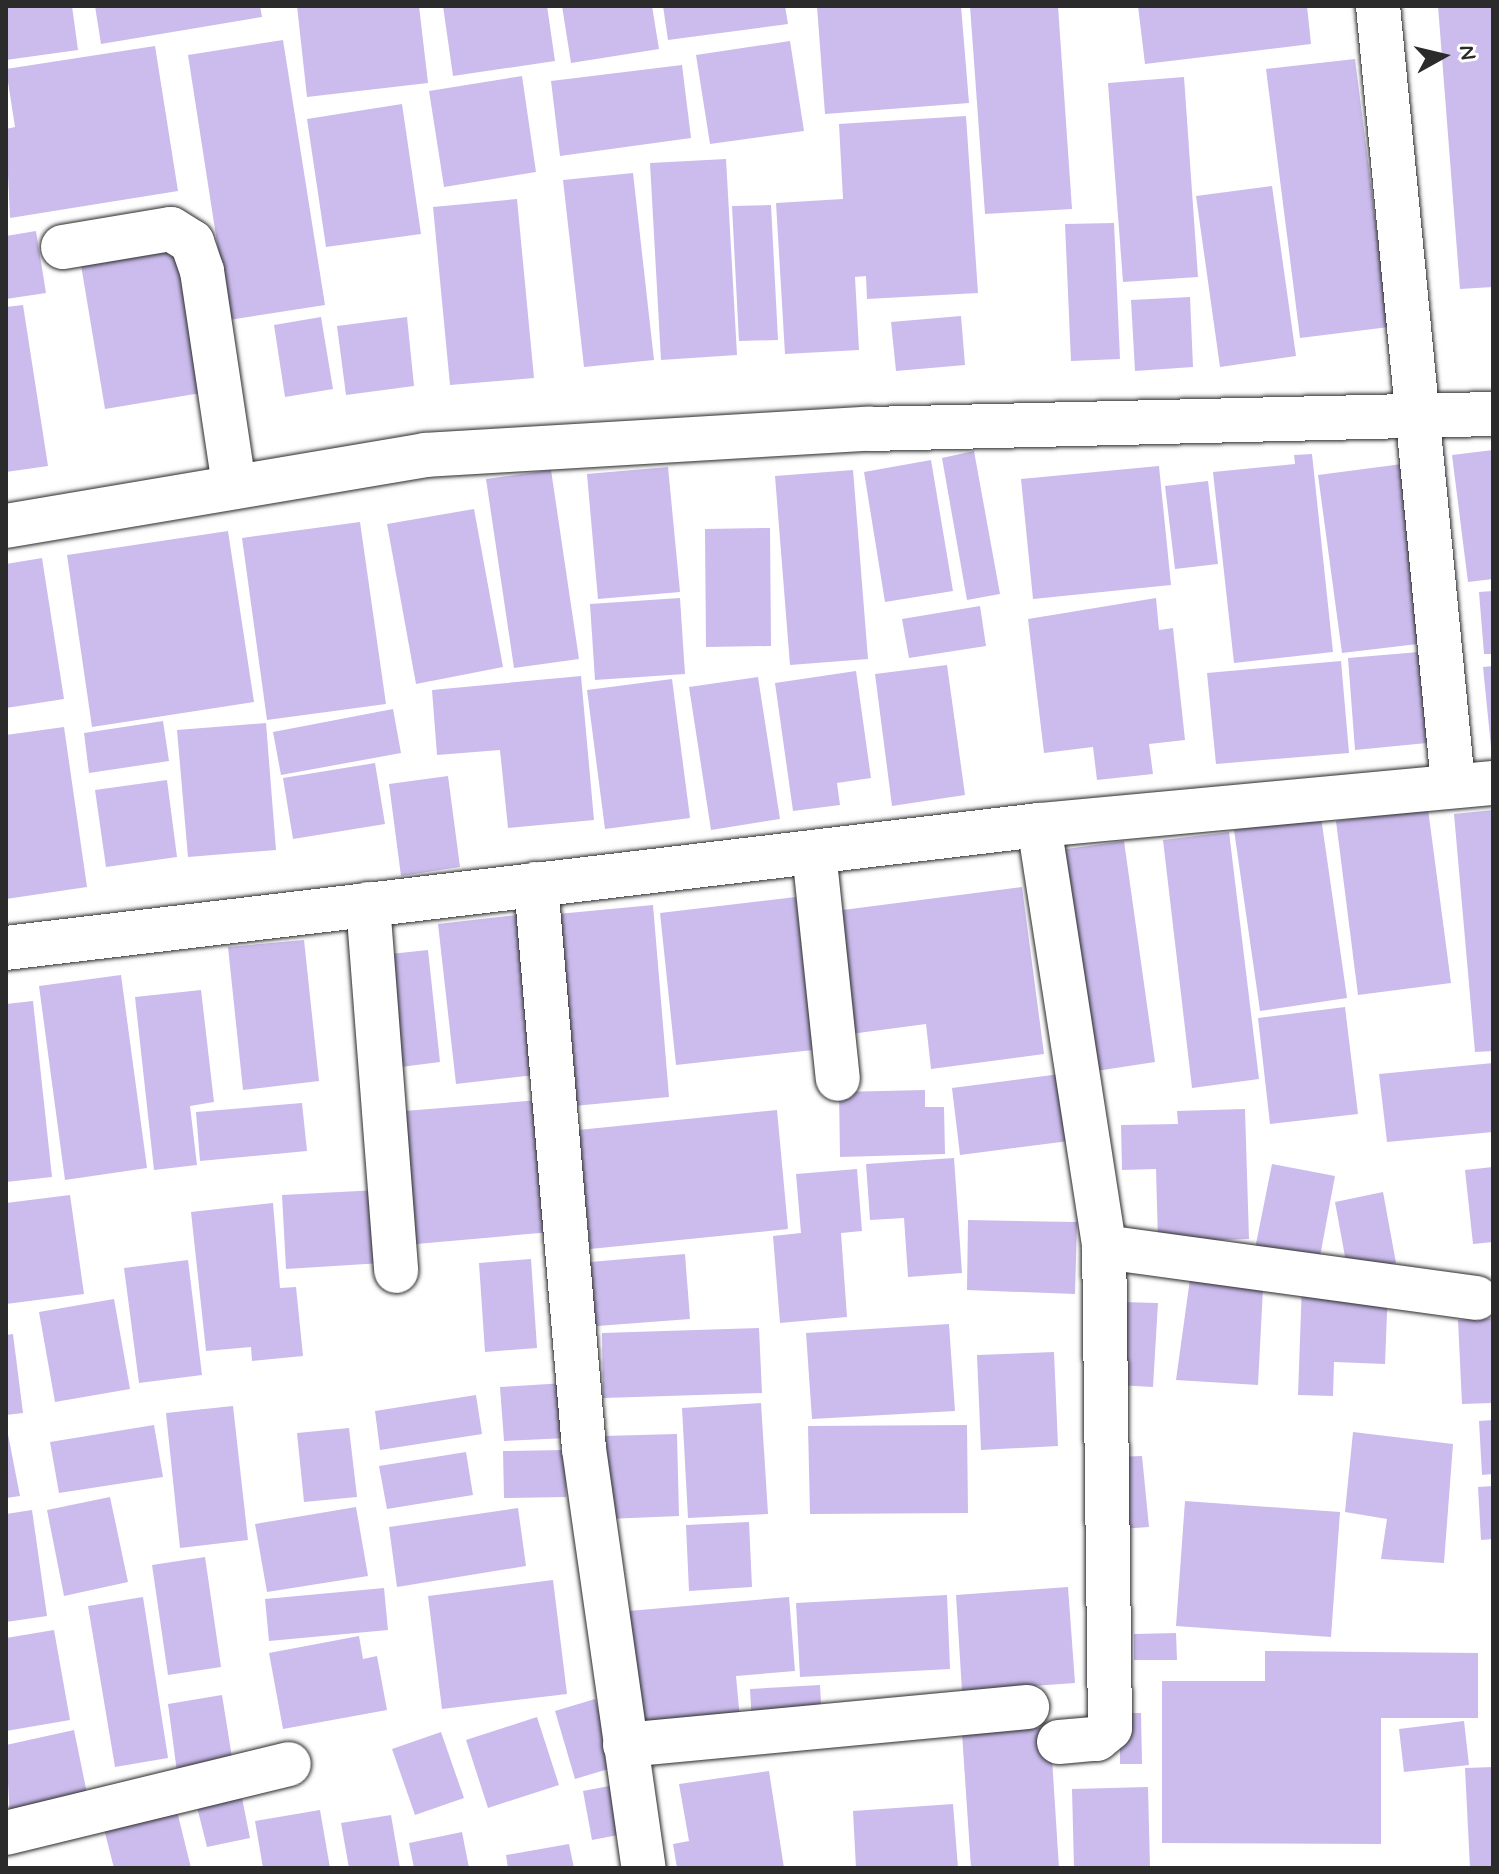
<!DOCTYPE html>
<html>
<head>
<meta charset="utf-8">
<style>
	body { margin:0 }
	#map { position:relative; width:1499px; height:1874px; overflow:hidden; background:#fff; font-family:Mynerve,sans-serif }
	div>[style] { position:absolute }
	.building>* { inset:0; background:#cbbced }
	.roads { filter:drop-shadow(0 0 2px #2b2b2b) drop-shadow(0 0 2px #2b2b2b) }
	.minor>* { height:44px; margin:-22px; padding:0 22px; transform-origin:22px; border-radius:22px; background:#fff }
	span { translate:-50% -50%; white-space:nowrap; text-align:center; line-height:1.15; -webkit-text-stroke:7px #fff; paint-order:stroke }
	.frame { position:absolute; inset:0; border:8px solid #2b2b2b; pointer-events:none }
	.north { position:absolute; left:1403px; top:16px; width:80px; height:80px; -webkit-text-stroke:6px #fff; paint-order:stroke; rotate:82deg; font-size:22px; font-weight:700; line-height:32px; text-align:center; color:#2b2b2b }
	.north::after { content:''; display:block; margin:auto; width:28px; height:36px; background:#2b2b2b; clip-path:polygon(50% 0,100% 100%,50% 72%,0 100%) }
</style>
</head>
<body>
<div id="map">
	<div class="building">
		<i style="clip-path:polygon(6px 6px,72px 6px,78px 50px,6px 60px)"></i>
		<i style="clip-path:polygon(95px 6px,260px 6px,262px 17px,101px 44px)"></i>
		<i style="clip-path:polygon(297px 6px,419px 6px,428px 83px,307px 97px)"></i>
		<i style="clip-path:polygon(443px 6px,547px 6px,555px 61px,453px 76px)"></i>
		<i style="clip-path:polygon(562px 6px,652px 6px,659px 49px,571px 63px)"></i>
		<i style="clip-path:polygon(663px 6px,785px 6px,788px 24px,668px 40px)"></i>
		<i style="clip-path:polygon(817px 6px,961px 6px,969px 103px,825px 114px)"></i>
		<i style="clip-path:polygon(970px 6px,1058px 6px,1072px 209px,985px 214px)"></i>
		<i style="clip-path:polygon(1138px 6px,1307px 6px,1311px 44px,1145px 64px)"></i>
		<i style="clip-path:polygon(1438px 6px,1493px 6px,1493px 287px,1460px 289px)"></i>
		<i style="clip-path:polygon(283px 40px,325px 305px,229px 320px,188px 55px)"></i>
		<i style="clip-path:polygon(790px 41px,804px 131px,710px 144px,696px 55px)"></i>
		<i style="clip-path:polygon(155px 46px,178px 191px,10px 218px,6px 129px,15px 127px,6px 69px)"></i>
		<i style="clip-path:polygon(1355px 59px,1389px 327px,1300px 338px,1266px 69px)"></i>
		<i style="clip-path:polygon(682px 65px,691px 138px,560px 156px,551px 81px)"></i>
		<i style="clip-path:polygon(522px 76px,536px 172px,444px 187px,429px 91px)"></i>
		<i style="clip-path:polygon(1184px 77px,1198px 277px,1123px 282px,1108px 83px)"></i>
		<i style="clip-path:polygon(402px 104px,421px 234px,326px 247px,307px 119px)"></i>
		<i style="clip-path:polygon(966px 116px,978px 293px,867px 299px,866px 276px,855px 277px,859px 350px,785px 354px,776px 203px,843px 199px,839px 124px)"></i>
		<i style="clip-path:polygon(726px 159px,737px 355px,661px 360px,650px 163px)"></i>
		<i style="clip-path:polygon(633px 173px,654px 360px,584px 367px,563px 180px)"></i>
		<i style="clip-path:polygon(1272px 186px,1296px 356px,1220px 367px,1196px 196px)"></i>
		<i style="clip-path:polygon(517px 199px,534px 378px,450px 385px,433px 207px)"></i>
		<i style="clip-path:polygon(771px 205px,778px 340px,739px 341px,732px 206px)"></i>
		<i style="clip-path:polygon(1114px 223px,1120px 359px,1071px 361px,1065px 224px)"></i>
		<i style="clip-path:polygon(36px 231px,46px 293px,6px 299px,6px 236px)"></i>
		<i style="clip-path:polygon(182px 236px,207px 392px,105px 409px,79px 253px)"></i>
		<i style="clip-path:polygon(1190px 297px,1193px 367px,1135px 371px,1131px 300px)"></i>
		<i style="clip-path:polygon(23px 305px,48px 466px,6px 472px,6px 307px)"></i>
		<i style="clip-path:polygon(961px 316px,965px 365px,896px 371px,891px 322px)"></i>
		<i style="clip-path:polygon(321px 317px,333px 389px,285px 397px,274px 325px)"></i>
		<i style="clip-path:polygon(407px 317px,414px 386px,346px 395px,337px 326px)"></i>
		<i style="clip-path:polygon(1493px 450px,1493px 579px,1468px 582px,1452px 455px)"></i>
		<i style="clip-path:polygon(974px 451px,1000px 594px,967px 600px,942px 458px)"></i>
		<i style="clip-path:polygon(1312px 454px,1333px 652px,1234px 663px,1213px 472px,1295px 464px,1294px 455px)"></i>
		<i style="clip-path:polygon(931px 460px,953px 591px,885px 602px,864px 472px)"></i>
		<i style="clip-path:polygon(1402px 464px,1426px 643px,1342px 653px,1318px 475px)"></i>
		<i style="clip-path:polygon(1159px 466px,1171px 585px,1033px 599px,1021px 479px)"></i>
		<i style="clip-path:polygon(668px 467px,680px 592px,598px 599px,587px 474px)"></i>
		<i style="clip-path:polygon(551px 470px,579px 659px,514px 668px,486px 479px)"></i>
		<i style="clip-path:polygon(853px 470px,868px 659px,790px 665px,775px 476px)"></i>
		<i style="clip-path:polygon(1208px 481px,1218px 564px,1175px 569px,1165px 486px)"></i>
		<i style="clip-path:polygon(474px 509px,503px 667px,416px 684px,387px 524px)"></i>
		<i style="clip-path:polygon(360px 522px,386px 704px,267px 720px,242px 538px)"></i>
		<i style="clip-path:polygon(770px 528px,771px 646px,706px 647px,705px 529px)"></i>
		<i style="clip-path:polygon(228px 531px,254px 702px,92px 727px,67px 555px)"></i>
		<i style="clip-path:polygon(42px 558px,64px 699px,6px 708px,6px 564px)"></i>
		<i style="clip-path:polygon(1493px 591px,1493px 654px,1484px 654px,1479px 592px)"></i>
		<i style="clip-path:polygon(680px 598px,685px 674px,595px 680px,590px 604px)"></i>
		<i style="clip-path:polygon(1156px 598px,1159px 630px,1173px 628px,1185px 740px,1149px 744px,1153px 774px,1097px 780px,1093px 747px,1044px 753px,1028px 619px)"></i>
		<i style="clip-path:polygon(980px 606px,986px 646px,909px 658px,902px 619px)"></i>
		<i style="clip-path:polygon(1419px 652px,1427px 743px,1355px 750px,1348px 658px)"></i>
		<i style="clip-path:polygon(1341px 661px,1349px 753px,1216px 764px,1207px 673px)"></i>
		<i style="clip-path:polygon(947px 665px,965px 795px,892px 806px,875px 674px)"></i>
		<i style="clip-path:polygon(1493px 666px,1493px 747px,1491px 747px,1483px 667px)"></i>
		<i style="clip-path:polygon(856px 671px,871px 778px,837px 783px,840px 805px,793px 811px,775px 683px)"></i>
		<i style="clip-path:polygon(581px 676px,594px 820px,508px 828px,500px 750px,437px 755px,432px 690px)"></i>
		<i style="clip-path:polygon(758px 677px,780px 819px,711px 830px,689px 687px)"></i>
		<i style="clip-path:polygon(672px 679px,690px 818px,605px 829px,587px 690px)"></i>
		<i style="clip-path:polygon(393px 709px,401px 753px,281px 775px,273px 732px)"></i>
		<i style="clip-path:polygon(163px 721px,169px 761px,89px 773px,84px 733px)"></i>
		<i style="clip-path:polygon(266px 723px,276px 850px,188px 857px,177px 730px)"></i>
		<i style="clip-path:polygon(64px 727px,87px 887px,6px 899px,6px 735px)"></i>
		<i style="clip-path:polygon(375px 763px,385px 824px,293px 839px,283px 778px)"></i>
		<i style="clip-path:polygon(448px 776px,460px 867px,401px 876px,389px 784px)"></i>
		<i style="clip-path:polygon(167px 780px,177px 857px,106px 867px,95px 790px)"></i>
		<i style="clip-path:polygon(1428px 809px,1451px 983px,1358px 995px,1336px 821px)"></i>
		<i style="clip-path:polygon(1493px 810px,1493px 1051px,1475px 1052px,1454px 814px)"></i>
		<i style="clip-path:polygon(1321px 817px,1347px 998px,1260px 1011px,1234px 830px)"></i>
		<i style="clip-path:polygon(1229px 832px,1259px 1079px,1192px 1088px,1163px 840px)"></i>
		<i style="clip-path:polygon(1124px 841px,1155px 1062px,1083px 1073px,1052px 851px)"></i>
		<i style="clip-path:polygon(1022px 887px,1044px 1054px,931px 1069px,926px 1024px,843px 1035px,827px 912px)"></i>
		<i style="clip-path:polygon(796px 897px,813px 1050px,676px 1065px,660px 913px)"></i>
		<i style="clip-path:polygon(653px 905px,669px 1097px,563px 1107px,547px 915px)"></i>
		<i style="clip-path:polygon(526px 914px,544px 1074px,456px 1084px,438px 924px)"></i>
		<i style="clip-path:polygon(304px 940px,319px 1081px,243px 1090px,228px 947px)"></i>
		<i style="clip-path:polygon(428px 950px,440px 1062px,393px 1068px,381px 955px)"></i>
		<i style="clip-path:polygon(121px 975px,147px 1168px,65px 1180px,39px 986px)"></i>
		<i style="clip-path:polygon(201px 990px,214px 1102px,190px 1106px,197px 1165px,154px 1170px,135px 997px)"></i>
		<i style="clip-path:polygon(33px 1001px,52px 1177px,6px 1182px,6px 1004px)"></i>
		<i style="clip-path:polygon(1345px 1007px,1358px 1114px,1270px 1124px,1258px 1018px)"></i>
		<i style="clip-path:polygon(1493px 1063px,1493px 1132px,1387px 1142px,1379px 1074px)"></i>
		<i style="clip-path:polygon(1060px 1074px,1069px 1141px,960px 1155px,952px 1088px)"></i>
		<i style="clip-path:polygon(925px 1090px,925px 1107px,944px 1107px,945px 1154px,840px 1157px,839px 1092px)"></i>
		<i style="clip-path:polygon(540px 1100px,551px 1232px,405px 1245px,392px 1112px)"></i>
		<i style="clip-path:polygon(302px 1103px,307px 1151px,200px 1161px,196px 1112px)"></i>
		<i style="clip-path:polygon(1245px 1109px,1249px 1239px,1158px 1242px,1156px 1169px,1122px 1170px,1121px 1125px,1178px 1124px,1177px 1111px)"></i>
		<i style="clip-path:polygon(777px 1110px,788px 1229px,590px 1249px,578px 1130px)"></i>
		<i style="clip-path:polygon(954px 1158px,962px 1273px,908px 1277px,904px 1218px,870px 1220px,866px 1164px)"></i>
		<i style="clip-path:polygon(1272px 1164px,1335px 1176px,1318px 1267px,1254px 1254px)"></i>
		<i style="clip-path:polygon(1493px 1167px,1493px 1242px,1473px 1244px,1465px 1170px)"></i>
		<i style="clip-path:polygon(857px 1169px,862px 1231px,841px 1233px,847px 1317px,780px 1323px,773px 1236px,801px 1233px,796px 1174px)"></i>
		<i style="clip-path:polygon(378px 1190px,382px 1263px,286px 1269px,282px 1195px)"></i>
		<i style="clip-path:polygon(1383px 1192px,1396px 1263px,1348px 1273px,1335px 1202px)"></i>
		<i style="clip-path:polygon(70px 1195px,84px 1294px,6px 1304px,6px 1203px)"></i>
		<i style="clip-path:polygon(273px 1203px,280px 1288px,296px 1287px,303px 1356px,252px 1361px,251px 1347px,206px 1351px,191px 1212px)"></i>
		<i style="clip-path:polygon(968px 1220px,1077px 1222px,1075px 1294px,967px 1290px)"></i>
		<i style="clip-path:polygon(685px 1254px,690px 1319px,584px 1327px,578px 1263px)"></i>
		<i style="clip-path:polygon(531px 1259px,537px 1348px,485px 1352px,479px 1263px)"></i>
		<i style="clip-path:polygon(188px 1260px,202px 1375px,139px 1383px,124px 1268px)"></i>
		<i style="clip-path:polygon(1190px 1279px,1263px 1288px,1258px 1385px,1176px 1380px)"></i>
		<i style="clip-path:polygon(1302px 1284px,1388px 1288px,1385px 1364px,1334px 1362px,1333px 1396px,1298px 1395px)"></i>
		<i style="clip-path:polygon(114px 1299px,130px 1389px,55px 1402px,39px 1312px)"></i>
		<i style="clip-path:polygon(1122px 1302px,1158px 1303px,1153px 1387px,1117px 1385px)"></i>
		<i style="clip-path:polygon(1493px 1318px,1493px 1403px,1462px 1404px,1458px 1320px)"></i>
		<i style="clip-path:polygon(949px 1324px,955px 1411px,812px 1419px,806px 1333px)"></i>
		<i style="clip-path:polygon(759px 1328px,762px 1393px,603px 1398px,602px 1333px)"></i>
		<i style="clip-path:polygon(13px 1334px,23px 1413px,6px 1415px,6px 1335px)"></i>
		<i style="clip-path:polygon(1054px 1352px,1058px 1446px,981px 1450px,977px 1355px)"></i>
		<i style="clip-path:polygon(565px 1383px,568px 1438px,504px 1441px,500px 1387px)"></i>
		<i style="clip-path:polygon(476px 1395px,482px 1434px,380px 1450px,375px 1411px)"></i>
		<i style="clip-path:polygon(761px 1403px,768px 1514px,688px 1518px,682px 1408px)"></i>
		<i style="clip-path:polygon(233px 1406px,248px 1540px,180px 1548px,166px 1413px)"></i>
		<i style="clip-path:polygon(1493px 1420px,1493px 1474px,1482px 1475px,1479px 1421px)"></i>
		<i style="clip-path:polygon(6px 1424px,20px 1496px,6px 1498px)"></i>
		<i style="clip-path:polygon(154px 1425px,163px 1477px,59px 1493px,50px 1442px)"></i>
		<i style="clip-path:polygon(967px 1425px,968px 1513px,810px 1514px,808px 1426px)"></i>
		<i style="clip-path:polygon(349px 1428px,357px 1497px,304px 1502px,297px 1433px)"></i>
		<i style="clip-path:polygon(1353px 1432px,1453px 1444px,1444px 1563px,1381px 1559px,1387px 1519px,1345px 1512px)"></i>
		<i style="clip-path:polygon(677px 1434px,679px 1516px,607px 1519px,603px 1436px)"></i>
		<i style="clip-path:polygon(565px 1450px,566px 1497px,504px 1498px,503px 1451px)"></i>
		<i style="clip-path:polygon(466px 1452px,473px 1495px,387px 1509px,379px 1466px)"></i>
		<i style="clip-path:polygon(1142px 1456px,1149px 1527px,1121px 1529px,1114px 1457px)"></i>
		<i style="clip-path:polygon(1493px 1486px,1493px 1539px,1481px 1540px,1478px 1487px)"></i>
		<i style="clip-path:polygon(110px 1497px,128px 1582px,64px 1596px,47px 1510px)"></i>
		<i style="clip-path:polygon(1185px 1501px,1340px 1512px,1331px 1637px,1176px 1626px)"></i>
		<i style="clip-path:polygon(356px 1507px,368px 1576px,267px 1592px,255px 1524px)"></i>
		<i style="clip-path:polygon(518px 1508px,526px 1566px,397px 1587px,389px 1527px)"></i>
		<i style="clip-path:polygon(32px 1510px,47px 1616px,6px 1622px,6px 1514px)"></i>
		<i style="clip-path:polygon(749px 1522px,752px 1587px,689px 1591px,686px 1525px)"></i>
		<i style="clip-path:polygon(205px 1557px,221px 1667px,168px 1675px,152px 1565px)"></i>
		<i style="clip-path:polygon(553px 1580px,567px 1694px,442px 1709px,428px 1596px)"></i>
		<i style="clip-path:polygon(1068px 1587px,1075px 1683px,962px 1691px,956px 1595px)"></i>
		<i style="clip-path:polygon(384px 1588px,388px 1630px,269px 1641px,265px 1599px)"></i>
		<i style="clip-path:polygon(947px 1595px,950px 1669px,800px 1677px,796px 1603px)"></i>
		<i style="clip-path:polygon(143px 1597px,168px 1758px,115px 1767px,88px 1606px)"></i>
		<i style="clip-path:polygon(789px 1597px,795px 1671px,736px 1676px,740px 1719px,628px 1729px,617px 1612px)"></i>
		<i style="clip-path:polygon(54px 1630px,70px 1720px,6px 1731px,6px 1638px)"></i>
		<i style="clip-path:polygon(1176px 1633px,1177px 1660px,1134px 1660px,1134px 1634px)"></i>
		<i style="clip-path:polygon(359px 1636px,363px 1659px,377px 1656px,387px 1710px,283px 1729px,269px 1653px)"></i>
		<i style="clip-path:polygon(1265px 1651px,1478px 1653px,1478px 1718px,1381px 1718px,1381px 1844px,1162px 1843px,1162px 1681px,1265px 1681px)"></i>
		<i style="clip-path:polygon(820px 1685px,822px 1721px,752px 1724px,750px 1689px)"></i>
		<i style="clip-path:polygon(222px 1695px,233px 1764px,177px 1772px,168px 1704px)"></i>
		<i style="clip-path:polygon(595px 1699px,615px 1767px,575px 1779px,555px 1711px)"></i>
		<i style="clip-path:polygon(1120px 1713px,1141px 1713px,1142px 1764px,1120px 1764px)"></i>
		<i style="clip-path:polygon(537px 1717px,559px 1785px,488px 1808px,466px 1740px)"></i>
		<i style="clip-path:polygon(1464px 1721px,1469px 1765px,1404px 1772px,1399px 1729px)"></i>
		<i style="clip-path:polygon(1050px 1727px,1059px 1868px,971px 1868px,962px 1733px)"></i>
		<i style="clip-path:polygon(74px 1730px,89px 1803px,10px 1820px,6px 1745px)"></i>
		<i style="clip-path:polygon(441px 1732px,464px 1798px,415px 1815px,392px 1749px)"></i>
		<i style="clip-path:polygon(1493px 1767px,1493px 1868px,1470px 1868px,1465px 1768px)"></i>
		<i style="clip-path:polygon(769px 1771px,784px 1868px,677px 1868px,673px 1844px,689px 1841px,679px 1784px)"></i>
		<i style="clip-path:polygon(625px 1783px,634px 1832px,592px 1840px,583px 1791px)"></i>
		<i style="clip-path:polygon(1148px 1787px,1150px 1868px,1074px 1868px,1072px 1789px)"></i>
		<i style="clip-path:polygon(241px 1793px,250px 1838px,207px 1847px,196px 1803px)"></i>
		<i style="clip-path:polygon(953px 1804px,958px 1868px,856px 1868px,853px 1811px)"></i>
		<i style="clip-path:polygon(320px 1810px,330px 1868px,263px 1868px,255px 1821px)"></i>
		<i style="clip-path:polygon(177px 1811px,191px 1868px,114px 1868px,104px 1829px)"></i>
		<i style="clip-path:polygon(391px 1815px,400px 1868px,349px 1868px,341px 1823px)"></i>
		<i style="clip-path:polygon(462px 1832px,469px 1868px,414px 1868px,409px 1843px)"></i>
		<i style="clip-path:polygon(569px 1844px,574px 1868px,508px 1868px,506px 1855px)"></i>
	</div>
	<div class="roads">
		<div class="minor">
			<i style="left:1378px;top:6px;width:781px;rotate:84.49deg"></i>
			<i style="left:63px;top:247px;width:109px;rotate:-9.5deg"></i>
			<i style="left:171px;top:229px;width:25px;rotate:32deg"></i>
			<i style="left:192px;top:242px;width:31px;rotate:71deg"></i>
			<i style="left:202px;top:271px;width:216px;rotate:81.5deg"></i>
			<i style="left:6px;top:526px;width:425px;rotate:-9.6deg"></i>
			<i style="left:425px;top:455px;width:445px;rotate:-3.4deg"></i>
			<i style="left:869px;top:429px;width:624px;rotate:-1.38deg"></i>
			<i style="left:1039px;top:825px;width:427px;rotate:81.2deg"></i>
			<i style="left:1104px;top:1247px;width:376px;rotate:7.8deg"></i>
			<i style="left:814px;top:852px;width:228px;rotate:84deg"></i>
			<i style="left:536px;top:884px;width:567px;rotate:85.14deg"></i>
			<i style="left:584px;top:1449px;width:423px;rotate:81.9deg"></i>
			<i style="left:368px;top:904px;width:368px;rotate:85.6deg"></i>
			<i style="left:6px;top:948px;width:1040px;rotate:-6.79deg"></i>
			<i style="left:1039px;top:825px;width:456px;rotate:-5.3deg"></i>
			<i style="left:1059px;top:1742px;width:38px;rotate:-5deg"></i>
			<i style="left:1097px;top:1739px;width:17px;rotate:-40deg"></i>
			<i style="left:1110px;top:1728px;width:481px;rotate:-90.7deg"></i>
			<i style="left:625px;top:1745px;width:404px;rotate:-5.4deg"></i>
			<i style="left:6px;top:1833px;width:291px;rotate:-13.7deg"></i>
		</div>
	</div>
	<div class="frame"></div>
	<div class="north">N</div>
</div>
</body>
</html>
